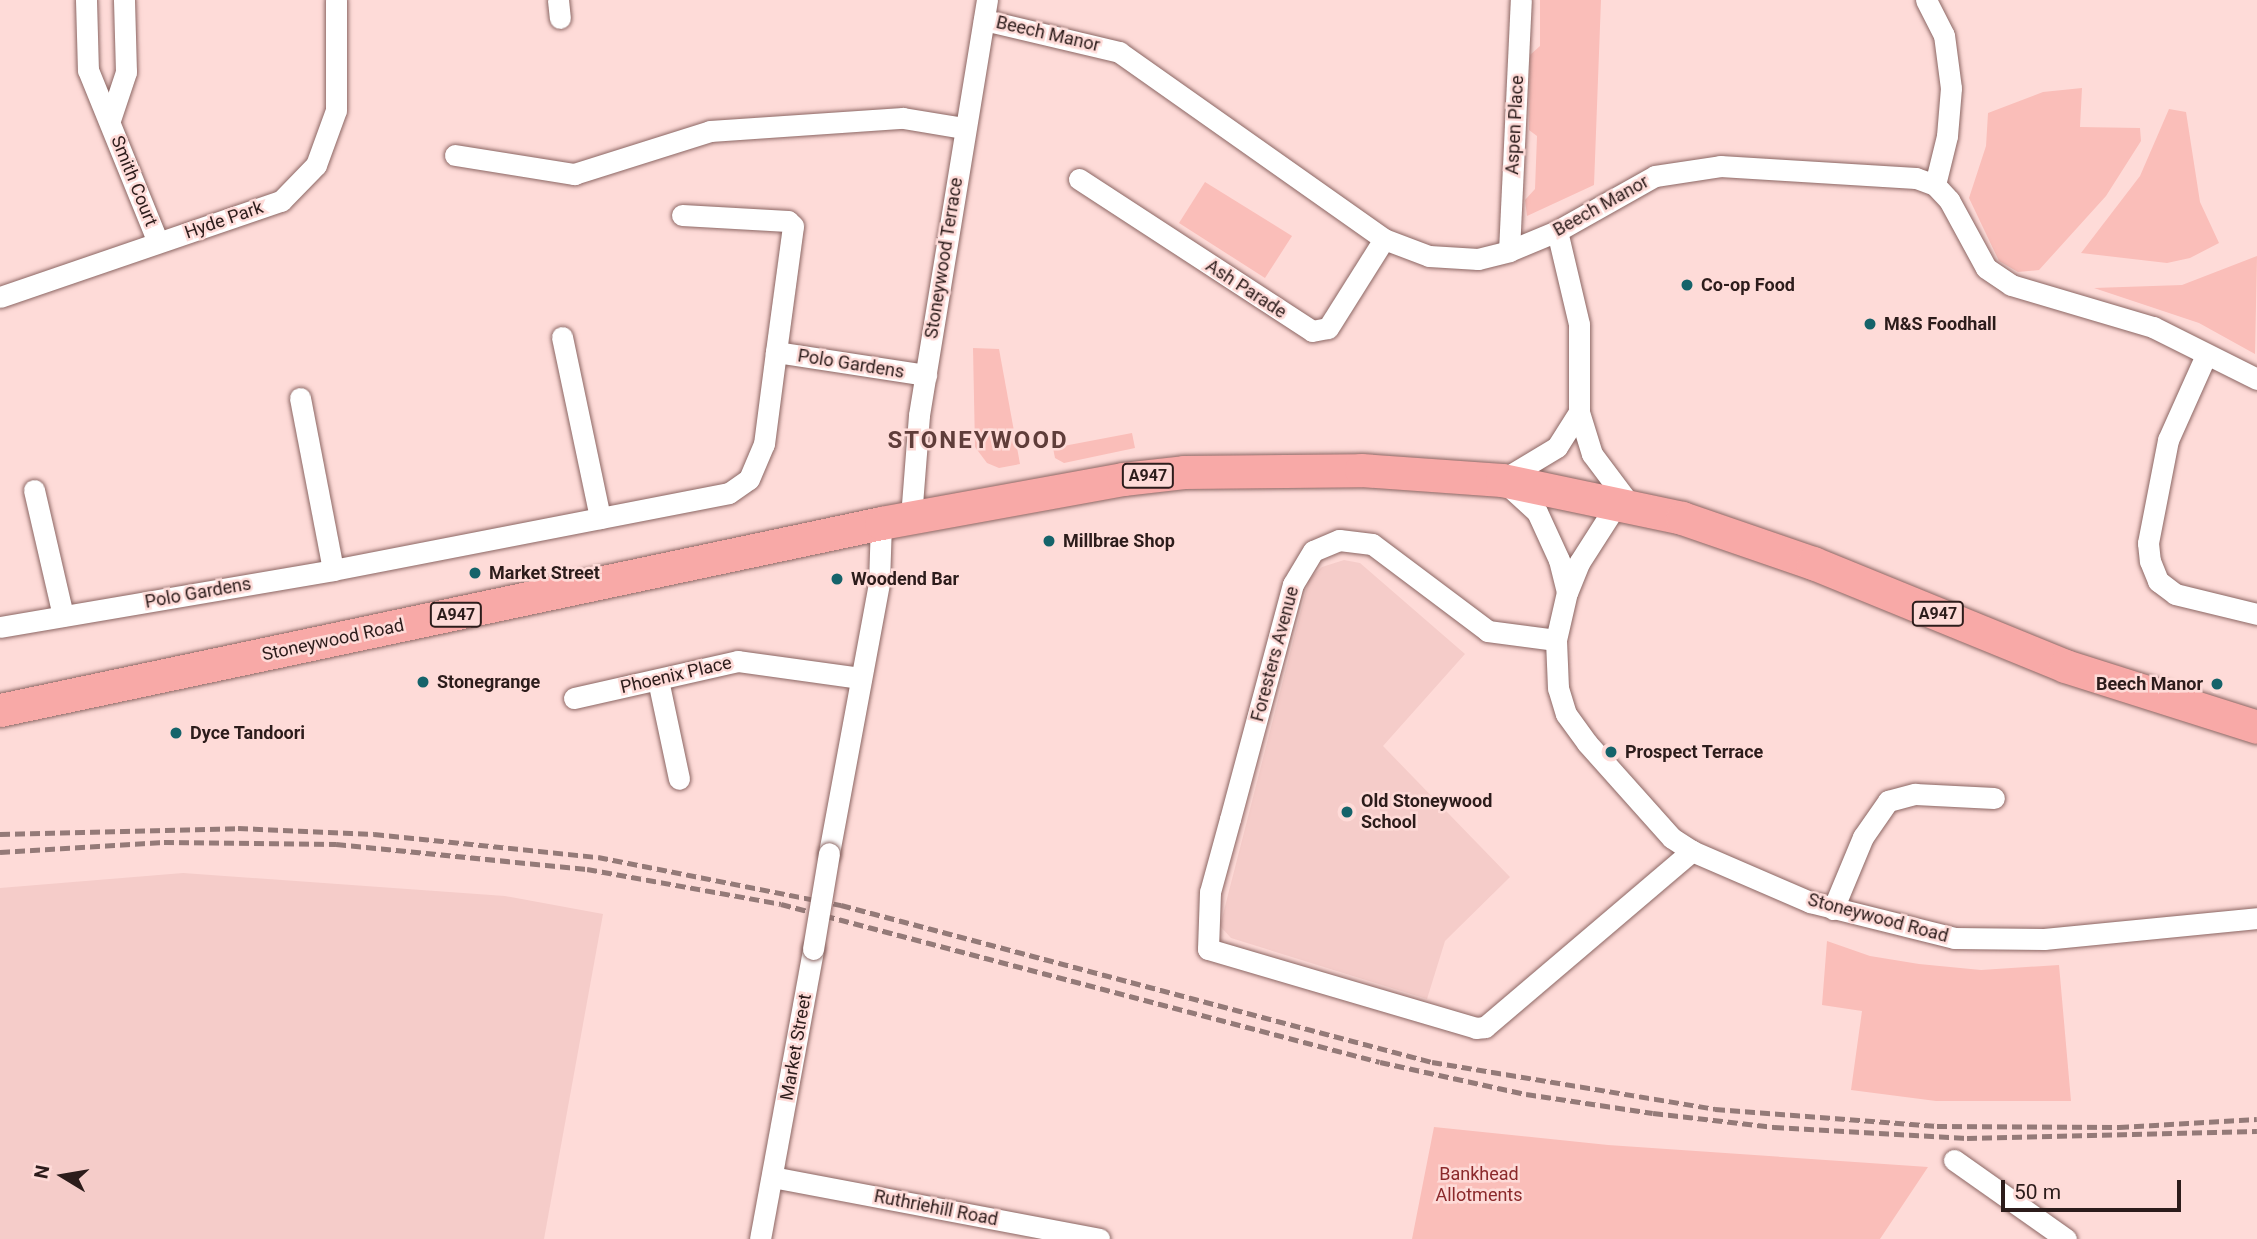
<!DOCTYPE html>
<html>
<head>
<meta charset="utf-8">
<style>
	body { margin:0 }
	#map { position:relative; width:2257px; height:1239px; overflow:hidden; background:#fedbd8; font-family:Roboto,sans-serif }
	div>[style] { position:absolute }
	.built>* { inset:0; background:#f5ccc9 }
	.green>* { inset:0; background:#fabeb9 }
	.roads { filter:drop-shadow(0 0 2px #8b6663) drop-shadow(0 0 2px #8b6663) }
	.minor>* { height:21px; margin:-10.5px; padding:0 10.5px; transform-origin:10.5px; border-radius:10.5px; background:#fff }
	.primary>* { height:33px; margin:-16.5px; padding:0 16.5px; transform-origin:16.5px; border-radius:16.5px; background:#f8a9a7 }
	.rail>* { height:5px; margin-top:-2.5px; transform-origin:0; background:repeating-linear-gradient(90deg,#947a78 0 10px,transparent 0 15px) }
	.bridges { filter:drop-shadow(0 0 2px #8b6663) drop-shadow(0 0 2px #8b6663) }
	.minor-bridge>* { height:21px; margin:-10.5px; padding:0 10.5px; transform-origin:10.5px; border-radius:10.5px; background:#fff }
	.dots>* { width:19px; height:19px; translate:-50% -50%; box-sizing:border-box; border:4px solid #fedbd8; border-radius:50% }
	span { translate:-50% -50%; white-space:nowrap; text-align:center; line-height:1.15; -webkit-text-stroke:5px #fedbd8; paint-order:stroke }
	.shield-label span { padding:2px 5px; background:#fedbd8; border:2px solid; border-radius:5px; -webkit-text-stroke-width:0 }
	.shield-label { font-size:16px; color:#2c1c1b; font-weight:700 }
	.street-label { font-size:18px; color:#2c1c1b }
	.poi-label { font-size:18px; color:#2c1c1b; font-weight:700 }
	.left { translate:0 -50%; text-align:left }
	.right { translate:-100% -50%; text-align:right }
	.park-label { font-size:18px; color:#8b292b }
	.district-label { font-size:24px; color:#5f3d3a; font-weight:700; letter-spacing:2px }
	.north { position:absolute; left:28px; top:1141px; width:70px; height:70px; -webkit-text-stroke:5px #fedbd8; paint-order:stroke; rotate:281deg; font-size:19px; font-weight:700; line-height:28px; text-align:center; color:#2c1c1b }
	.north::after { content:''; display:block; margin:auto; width:24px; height:32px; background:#2c1c1b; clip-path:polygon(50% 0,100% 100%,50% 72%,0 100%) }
	.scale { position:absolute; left:2001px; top:1180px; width:180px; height:32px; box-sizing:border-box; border:4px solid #2c1c1b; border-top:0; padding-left:9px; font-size:21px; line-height:24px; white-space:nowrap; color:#2c1c1b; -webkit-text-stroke:5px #fedbd8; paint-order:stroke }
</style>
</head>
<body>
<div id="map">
	<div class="built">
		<i style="clip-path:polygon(1344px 560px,1360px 563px,1465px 654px,1383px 746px,1510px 877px,1445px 941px,1427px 999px,1231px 938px,1220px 926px,1309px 579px,1322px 567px)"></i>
		<i style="clip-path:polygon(183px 873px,505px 896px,603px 914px,544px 1239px,0 1239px,0 888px)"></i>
	</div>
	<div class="green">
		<i style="clip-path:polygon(1540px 0,1601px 0,1594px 185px,1527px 216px,1525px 200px,1535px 189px,1537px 136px,1529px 130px,1530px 55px,1540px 46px)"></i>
		<i style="clip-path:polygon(2082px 88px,2080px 127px,2140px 128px,2141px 141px,2106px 196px,2039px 270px,2018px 272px,1999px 261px,1969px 198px,1986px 146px,1988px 113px,2043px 92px)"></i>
		<i style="clip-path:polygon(2169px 109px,2186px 112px,2200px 202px,2219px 243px,2190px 258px,2167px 263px,2081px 253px,2140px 176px)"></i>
		<i style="clip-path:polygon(1205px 182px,1292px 236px,1265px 278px,1179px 223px)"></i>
		<i style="clip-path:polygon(2257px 256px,2255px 354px,2199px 323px,2094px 288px,2182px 285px)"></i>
		<i style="clip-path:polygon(973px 348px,999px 349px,1020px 464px,999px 468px,987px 463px,975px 447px)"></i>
		<i style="clip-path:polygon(1132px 433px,1135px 448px,1064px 463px,1055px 458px,1053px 448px)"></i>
		<i style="clip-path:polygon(1827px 941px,1870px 956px,1919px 964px,1981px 970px,2059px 965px,2071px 1101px,1936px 1101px,1851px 1090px,1862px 1011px,1822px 1005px)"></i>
		<i style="clip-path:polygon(1434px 1127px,1608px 1145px,1928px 1167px,1880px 1239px,1412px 1239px)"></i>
	</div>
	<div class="roads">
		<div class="minor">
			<i style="left:86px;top:0;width:70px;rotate:88.4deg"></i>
			<i style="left:88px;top:70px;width:186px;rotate:67.9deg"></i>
			<i style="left:558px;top:0;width:18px;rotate:84deg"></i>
			<i style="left:1926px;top:0;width:39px;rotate:63deg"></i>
			<i style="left:1944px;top:35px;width:53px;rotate:82.5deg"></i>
			<i style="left:1951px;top:88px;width:48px;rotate:94.8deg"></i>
			<i style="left:1947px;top:136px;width:50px;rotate:103.8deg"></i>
			<i style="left:984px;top:20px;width:139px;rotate:13.3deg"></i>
			<i style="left:1119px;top:52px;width:324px;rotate:35.2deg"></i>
			<i style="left:1384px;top:239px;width:48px;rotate:20.7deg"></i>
			<i style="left:1429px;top:256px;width:49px;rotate:3.5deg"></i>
			<i style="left:1478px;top:259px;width:32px;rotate:-14deg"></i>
			<i style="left:1509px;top:251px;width:52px;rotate:-22.6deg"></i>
			<i style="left:1557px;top:231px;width:112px;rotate:-29.3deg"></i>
			<i style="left:1655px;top:176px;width:66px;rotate:-8.7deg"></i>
			<i style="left:1720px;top:166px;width:196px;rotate:3.5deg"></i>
			<i style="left:1916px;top:178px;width:20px;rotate:20deg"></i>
			<i style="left:1935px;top:185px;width:21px;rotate:47deg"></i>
			<i style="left:1949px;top:200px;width:77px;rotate:61.4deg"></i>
			<i style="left:1986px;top:268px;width:30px;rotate:34deg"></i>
			<i style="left:2011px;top:285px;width:148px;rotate:16.5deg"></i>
			<i style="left:2153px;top:327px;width:116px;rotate:26.6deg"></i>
			<i style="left:110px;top:120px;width:51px;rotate:-71.6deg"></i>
			<i style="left:126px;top:72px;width:72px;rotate:-91.6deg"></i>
			<i style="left:455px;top:155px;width:121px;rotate:9.1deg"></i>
			<i style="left:574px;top:174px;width:143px;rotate:-17.5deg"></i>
			<i style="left:710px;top:131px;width:193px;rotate:-3.9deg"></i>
			<i style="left:903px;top:118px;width:62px;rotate:9.3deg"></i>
			<i style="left:1079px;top:179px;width:278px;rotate:33.1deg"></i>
			<i style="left:1312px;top:331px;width:16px;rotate:-11deg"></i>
			<i style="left:1328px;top:328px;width:105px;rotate:-57.8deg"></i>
			<i style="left:682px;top:215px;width:106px;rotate:3.2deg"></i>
			<i style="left:788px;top:221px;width:7px;rotate:45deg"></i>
			<i style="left:793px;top:226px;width:127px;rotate:97.7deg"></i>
			<i style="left:1557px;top:231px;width:96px;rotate:76.7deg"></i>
			<i style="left:1579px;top:324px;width:88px;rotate:90deg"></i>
			<i style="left:1579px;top:412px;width:41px;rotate:122.2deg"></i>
			<i style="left:1557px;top:447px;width:64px;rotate:149deg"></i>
			<i style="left:1502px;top:480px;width:47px;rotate:42.4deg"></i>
			<i style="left:1537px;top:512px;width:53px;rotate:65.4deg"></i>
			<i style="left:1559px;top:560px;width:33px;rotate:76deg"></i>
			<i style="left:1509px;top:251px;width:251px;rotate:-87.3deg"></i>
			<i style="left:0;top:297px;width:297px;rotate:-18.9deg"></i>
			<i style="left:281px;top:201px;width:50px;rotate:-45.8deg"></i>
			<i style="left:316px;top:165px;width:59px;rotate:-70deg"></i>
			<i style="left:336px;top:110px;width:110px;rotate:-90deg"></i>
			<i style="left:562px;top:337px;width:185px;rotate:78.1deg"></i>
			<i style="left:2206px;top:355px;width:93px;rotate:114.1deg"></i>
			<i style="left:2168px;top:440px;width:105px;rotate:101deg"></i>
			<i style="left:2148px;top:543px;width:18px;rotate:84deg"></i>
			<i style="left:2150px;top:561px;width:22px;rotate:68deg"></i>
			<i style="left:2158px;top:581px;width:21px;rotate:37deg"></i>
			<i style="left:2175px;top:594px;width:84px;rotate:13.7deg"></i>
			<i style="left:300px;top:398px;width:175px;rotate:79.1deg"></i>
			<i style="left:1579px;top:412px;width:44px;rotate:72.8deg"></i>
			<i style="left:1592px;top:454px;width:65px;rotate:53.1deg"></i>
			<i style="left:34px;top:490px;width:129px;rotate:77deg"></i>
			<i style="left:1618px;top:502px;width:72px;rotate:122.6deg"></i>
			<i style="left:1579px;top:563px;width:31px;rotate:112deg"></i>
			<i style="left:1567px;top:592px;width:49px;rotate:102.9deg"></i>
			<i style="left:1556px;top:640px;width:48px;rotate:87.6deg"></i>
			<i style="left:1558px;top:688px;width:27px;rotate:73deg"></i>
			<i style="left:1566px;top:714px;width:36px;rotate:54deg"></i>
			<i style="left:1587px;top:743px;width:127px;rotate:48.2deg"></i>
			<i style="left:1672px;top:838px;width:24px;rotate:33deg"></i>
			<i style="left:1692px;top:851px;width:129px;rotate:23.4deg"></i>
			<i style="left:1810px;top:902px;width:148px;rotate:14deg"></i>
			<i style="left:1954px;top:938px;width:90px;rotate:0.6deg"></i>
			<i style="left:2044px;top:939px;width:214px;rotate:-5.6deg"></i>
			<i style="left:911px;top:517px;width:102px;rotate:-85.5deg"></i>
			<i style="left:919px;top:415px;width:421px;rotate:-80.7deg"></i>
			<i style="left:0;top:627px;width:338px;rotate:-9.7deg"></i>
			<i style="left:333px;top:570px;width:403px;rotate:-11deg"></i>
			<i style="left:729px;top:493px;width:24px;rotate:-35deg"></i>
			<i style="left:749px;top:479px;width:38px;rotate:-67deg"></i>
			<i style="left:764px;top:444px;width:93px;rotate:-82.6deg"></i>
			<i style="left:776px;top:352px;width:152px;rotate:8.7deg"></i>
			<i style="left:1556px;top:640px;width:69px;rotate:-172.5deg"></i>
			<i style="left:1488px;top:631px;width:145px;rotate:-143.1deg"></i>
			<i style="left:1372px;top:544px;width:33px;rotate:-173deg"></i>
			<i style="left:1339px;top:540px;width:28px;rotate:157deg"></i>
			<i style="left:1313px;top:551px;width:39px;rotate:121deg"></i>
			<i style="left:1293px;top:584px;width:243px;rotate:105deg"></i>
			<i style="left:1230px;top:819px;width:76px;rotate:105.3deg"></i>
			<i style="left:1210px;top:892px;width:57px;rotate:92deg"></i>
			<i style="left:1208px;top:949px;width:279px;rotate:16.4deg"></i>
			<i style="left:1476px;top:1028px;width:9px;rotate:-6deg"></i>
			<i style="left:1485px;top:1027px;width:272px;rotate:-40.4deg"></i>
			<i style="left:658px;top:680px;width:101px;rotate:78deg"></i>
			<i style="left:574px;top:698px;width:168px;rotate:-12.7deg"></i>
			<i style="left:738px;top:661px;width:124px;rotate:7.9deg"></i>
			<i style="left:829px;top:853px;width:275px;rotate:-79.5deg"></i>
			<i style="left:879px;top:583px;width:60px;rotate:-88.1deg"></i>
			<i style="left:1833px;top:909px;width:78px;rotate:-67.4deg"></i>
			<i style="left:1863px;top:837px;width:44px;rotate:-55.2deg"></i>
			<i style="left:1888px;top:801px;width:28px;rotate:-15deg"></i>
			<i style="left:1915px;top:794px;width:79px;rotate:2.9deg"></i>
			<i style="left:1954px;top:1160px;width:137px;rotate:35.2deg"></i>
			<i style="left:772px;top:1177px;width:333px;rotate:10.7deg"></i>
			<i style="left:760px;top:1239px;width:295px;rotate:-79.6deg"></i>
		</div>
		<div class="primary">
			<i style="left:0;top:710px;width:901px;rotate:-11.98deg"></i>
			<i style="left:881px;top:523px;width:246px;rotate:-10.3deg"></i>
			<i style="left:1123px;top:479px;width:61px;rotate:-6.5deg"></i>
			<i style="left:1184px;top:472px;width:177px;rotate:-0.6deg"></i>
			<i style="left:1361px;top:470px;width:141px;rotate:4.1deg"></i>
			<i style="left:1502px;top:480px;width:184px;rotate:11.9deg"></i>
			<i style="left:1682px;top:518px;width:139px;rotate:19deg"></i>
			<i style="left:1813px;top:563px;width:272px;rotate:22.2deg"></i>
			<i style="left:2065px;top:666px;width:201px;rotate:17.6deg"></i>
		</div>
	</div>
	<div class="rail">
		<i style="left:0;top:834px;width:238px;rotate:-1.4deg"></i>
		<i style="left:238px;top:828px;width:136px;rotate:2.5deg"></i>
		<i style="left:374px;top:834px;width:225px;rotate:5.9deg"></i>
		<i style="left:598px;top:857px;width:248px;rotate:11.2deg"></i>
		<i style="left:841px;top:905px;width:611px;rotate:14.88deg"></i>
		<i style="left:1432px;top:1062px;width:287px;rotate:9.4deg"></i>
		<i style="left:1715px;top:1109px;width:223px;rotate:4.4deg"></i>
		<i style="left:1937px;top:1126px;width:182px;rotate:0.3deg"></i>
		<i style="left:2119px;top:1127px;width:138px;rotate:-3.3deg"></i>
		<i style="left:0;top:852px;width:164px;rotate:-3.5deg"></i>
		<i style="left:164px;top:842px;width:172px;rotate:0.7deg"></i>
		<i style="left:336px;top:844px;width:252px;rotate:5.7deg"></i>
		<i style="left:587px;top:869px;width:197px;rotate:10.2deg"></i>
		<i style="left:781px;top:904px;width:619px;rotate:14.78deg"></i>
		<i style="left:1380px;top:1062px;width:149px;rotate:12.4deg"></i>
		<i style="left:1526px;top:1094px;width:128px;rotate:8.5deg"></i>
		<i style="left:1653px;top:1113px;width:122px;rotate:6.6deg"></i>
		<i style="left:1774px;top:1127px;width:193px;rotate:3.3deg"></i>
		<i style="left:1967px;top:1138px;width:290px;rotate:-1.4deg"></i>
	</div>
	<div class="bridges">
		<div class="minor-bridge">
			<i style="left:813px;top:949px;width:97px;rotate:-80.5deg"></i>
		</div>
	</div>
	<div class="dots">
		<i style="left:1687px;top:285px;background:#15636a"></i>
		<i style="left:1870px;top:324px;background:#15636a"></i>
		<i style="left:1049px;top:541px;background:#15636a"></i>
		<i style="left:475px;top:573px;background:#15636a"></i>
		<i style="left:837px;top:579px;background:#15636a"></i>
		<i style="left:423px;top:682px;background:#15636a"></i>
		<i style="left:2217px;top:684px;background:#15636a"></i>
		<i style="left:176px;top:733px;background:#15636a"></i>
		<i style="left:1611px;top:752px;background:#15636a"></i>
		<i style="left:1347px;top:812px;background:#15636a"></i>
	</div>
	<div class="shield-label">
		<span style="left:1148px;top:476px">A947</span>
		<span style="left:1938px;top:614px">A947</span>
		<span style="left:456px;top:615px">A947</span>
	</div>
	<div class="street-label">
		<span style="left:1048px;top:34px;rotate:13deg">Beech Manor</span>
		<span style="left:1515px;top:125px;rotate:-87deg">Aspen Place</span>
		<span style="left:134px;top:181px;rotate:68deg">Smith Court</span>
		<span style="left:1601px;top:206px;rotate:-29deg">Beech Manor</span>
		<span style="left:224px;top:220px;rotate:-19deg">Hyde Park</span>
		<span style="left:944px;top:258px;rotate:-81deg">Stoneywood Terrace</span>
		<span style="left:1246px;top:289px;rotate:33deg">Ash Parade</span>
		<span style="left:851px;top:364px;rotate:9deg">Polo Gardens</span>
		<span style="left:198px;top:593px;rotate:-10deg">Polo Gardens</span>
		<span style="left:333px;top:640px;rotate:-12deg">Stoneywood Road</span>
		<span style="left:1275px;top:654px;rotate:-75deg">Foresters Avenue</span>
		<span style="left:676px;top:675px;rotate:-13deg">Phoenix Place</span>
		<span style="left:1878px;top:918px;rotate:15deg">Stoneywood Road</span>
		<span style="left:796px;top:1047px;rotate:-80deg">Market Street</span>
		<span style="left:936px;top:1208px;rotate:11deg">Ruthriehill Road</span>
	</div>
	<div class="poi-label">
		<span class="left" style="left:1701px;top:285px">Co-op Food</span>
		<span class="left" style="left:1884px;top:324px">M&amp;S Foodhall</span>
		<span class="left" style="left:1063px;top:541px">Millbrae Shop</span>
		<span class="left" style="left:489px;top:573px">Market Street</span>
		<span class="left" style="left:851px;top:579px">Woodend Bar</span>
		<span class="left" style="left:437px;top:682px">Stonegrange</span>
		<span class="right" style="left:2203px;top:684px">Beech Manor</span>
		<span class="left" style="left:190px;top:733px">Dyce Tandoori</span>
		<span class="left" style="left:1625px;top:752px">Prospect Terrace</span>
		<span class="left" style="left:1361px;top:812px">Old Stoneywood<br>School</span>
	</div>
	<div class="park-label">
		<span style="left:1479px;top:1185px">Bankhead<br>Allotments</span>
	</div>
	<div class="district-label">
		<span style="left:978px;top:441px">STONEYWOOD</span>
	</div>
	<div class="north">N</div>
	<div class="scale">50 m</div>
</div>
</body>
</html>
